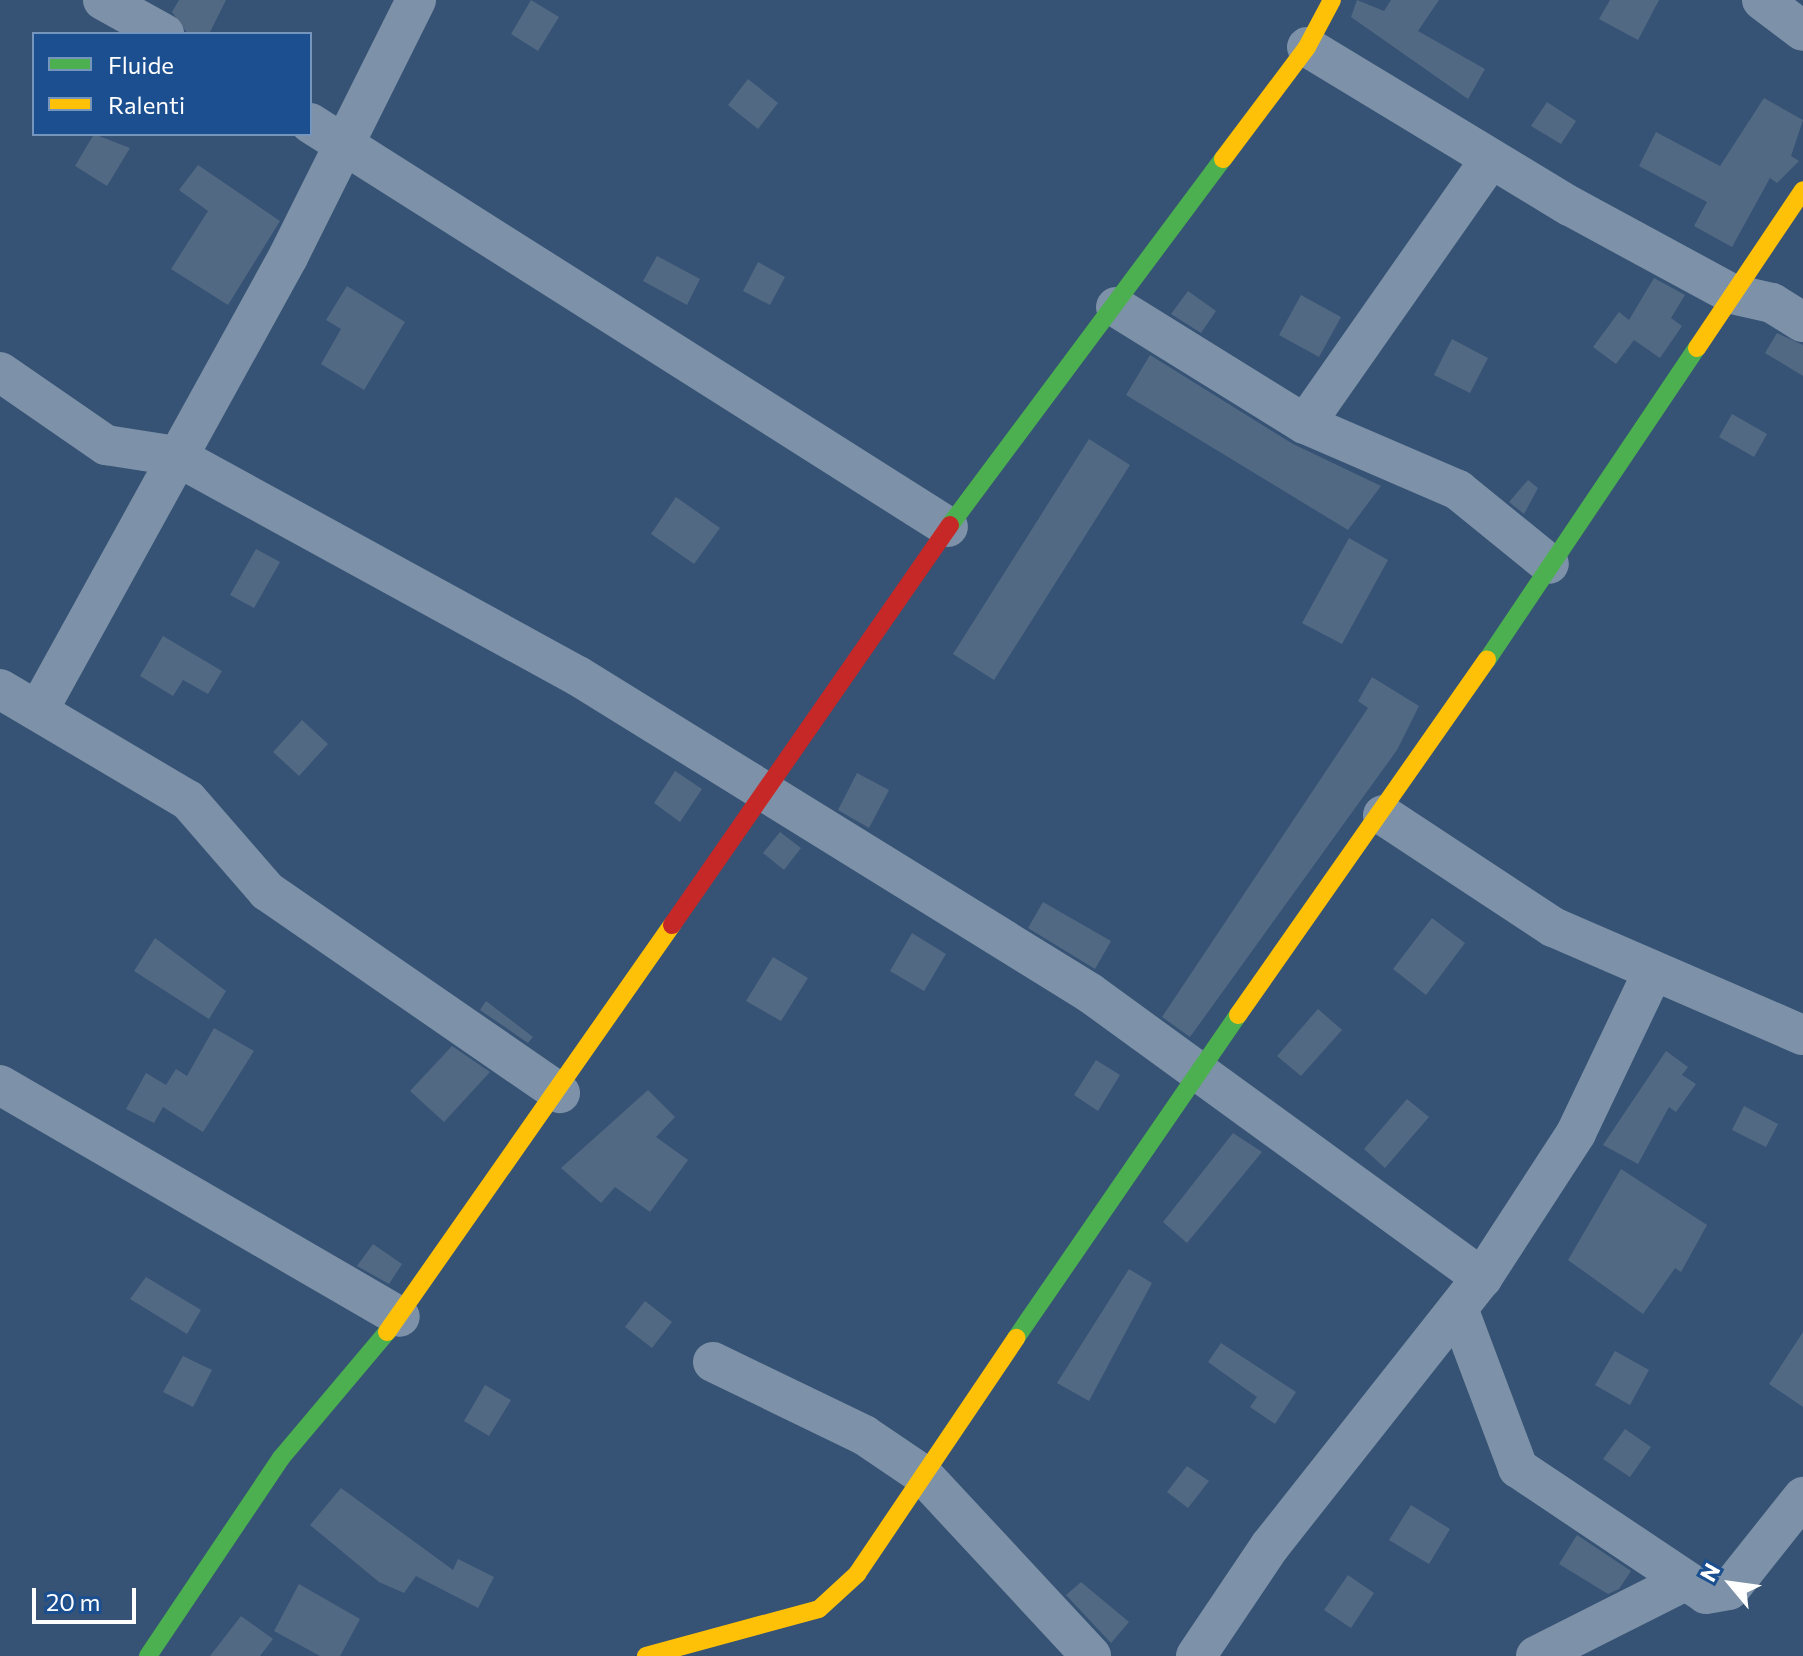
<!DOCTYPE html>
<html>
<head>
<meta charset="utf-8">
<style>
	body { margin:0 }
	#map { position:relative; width:1803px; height:1656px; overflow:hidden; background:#365274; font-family:Commissioner,sans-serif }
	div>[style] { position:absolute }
	.building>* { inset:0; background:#526984 }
	.street>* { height:40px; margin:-20px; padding:0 20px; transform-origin:20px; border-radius:20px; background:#7d92a8 }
	.fast>* { height:18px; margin:-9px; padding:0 9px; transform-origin:9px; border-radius:9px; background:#4caf50 }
	.slow>* { height:18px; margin:-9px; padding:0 9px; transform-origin:9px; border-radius:9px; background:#ffc107 }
	.jam>* { height:18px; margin:-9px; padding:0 9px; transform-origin:9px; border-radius:9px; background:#c62828 }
	span { translate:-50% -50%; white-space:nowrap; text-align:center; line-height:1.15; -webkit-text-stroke:6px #1b4f8f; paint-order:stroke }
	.legend { position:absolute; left:32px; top:32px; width:280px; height:104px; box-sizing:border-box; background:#1b4f8f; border:2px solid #7695bc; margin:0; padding:10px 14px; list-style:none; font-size:24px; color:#fff }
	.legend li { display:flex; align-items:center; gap:16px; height:40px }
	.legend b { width:40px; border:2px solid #7695bc }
	.north { position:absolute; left:1691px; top:1544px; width:80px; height:80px; -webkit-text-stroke:6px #1b4f8f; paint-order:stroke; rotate:299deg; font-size:22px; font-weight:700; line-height:32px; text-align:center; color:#fff }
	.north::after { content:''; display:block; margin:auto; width:28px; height:36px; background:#fff; clip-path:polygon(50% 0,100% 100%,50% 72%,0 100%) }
	.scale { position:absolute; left:32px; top:1588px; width:104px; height:36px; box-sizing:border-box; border:4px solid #fff; border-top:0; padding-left:10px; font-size:24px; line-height:28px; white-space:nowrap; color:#fff; -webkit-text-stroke:6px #1b4f8f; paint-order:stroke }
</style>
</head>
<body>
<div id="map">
	<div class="building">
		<i style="clip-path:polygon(179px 0,226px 0,209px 34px,187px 33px,172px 12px)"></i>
		<i style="clip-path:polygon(531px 0,559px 17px,538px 51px,511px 34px)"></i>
		<i style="clip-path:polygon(1357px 0,1384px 11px,1391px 0,1439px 0,1418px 31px,1485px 69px,1468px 99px,1351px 17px)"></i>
		<i style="clip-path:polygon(1610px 0,1659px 0,1638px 40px,1599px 19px)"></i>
		<i style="clip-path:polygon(748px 79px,778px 103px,758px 129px,728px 105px)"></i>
		<i style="clip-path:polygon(1764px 98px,1803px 120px,1791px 156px,1799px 161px,1777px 183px,1770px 178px,1732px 247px,1694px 226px,1707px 202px,1639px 166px,1656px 132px,1720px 166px)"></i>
		<i style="clip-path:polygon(1547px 102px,1576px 121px,1561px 144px,1531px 126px)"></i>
		<i style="clip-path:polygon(94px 134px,130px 148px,107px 186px,75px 166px)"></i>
		<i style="clip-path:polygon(198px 165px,280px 221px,228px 305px,171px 269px,208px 211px,179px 190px)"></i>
		<i style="clip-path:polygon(657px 256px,700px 279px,687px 305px,643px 281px)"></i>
		<i style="clip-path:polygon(758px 262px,785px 277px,770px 305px,743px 291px)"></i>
		<i style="clip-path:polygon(1654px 278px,1685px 295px,1671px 318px,1682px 326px,1660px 358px,1634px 340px,1616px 364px,1593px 347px,1619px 312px,1629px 320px)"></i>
		<i style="clip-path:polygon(347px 286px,405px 322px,364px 390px,321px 364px,341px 329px,326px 320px)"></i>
		<i style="clip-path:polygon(1188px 291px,1216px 311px,1201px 333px,1171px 314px)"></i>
		<i style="clip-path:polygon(1301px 295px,1341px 317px,1319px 357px,1279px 335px)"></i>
		<i style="clip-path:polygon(1777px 333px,1803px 345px,1803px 376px,1765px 353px)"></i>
		<i style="clip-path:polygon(1452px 339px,1488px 358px,1470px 393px,1434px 375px)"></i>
		<i style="clip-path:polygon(1150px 355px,1293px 444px,1381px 486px,1348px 530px,1126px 395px)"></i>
		<i style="clip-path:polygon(1732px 414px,1767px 434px,1754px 457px,1719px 437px)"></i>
		<i style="clip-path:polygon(1089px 439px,1130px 465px,994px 680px,953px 654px)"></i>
		<i style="clip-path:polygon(1528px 480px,1538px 488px,1524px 514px,1509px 502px)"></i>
		<i style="clip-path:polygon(676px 497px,720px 528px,694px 564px,651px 534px)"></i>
		<i style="clip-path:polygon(1349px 538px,1388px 560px,1342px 644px,1302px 623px)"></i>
		<i style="clip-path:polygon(256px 549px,280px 562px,254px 608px,230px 595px)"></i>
		<i style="clip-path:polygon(163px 636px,222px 671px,208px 694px,183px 680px,173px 696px,140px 676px)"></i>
		<i style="clip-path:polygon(1372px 677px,1419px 706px,1397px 750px,1190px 1037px,1162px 1017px,1368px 708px,1358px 701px)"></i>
		<i style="clip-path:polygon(302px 720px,328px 744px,299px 776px,273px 752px)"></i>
		<i style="clip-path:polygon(675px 771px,702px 789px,680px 822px,654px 803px)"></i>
		<i style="clip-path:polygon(857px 773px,889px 790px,869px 828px,838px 810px)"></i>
		<i style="clip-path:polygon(780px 832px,801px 848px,784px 870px,763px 853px)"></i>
		<i style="clip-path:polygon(1043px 902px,1111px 941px,1095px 969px,1028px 928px)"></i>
		<i style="clip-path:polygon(1432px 918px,1465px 943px,1426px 995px,1393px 969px)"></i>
		<i style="clip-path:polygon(912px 933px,946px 954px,924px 991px,890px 971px)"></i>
		<i style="clip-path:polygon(155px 938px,226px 991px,209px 1019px,134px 971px)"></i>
		<i style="clip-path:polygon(773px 957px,808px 978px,781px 1021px,746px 1001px)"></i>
		<i style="clip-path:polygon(486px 1001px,533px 1037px,528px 1043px,480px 1010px)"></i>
		<i style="clip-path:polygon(1318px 1009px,1342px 1030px,1301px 1076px,1277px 1056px)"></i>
		<i style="clip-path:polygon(214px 1028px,254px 1051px,203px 1132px,163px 1107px,154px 1123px,126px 1109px,146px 1073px,166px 1085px,176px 1069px,187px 1076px)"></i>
		<i style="clip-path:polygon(452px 1046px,490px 1072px,444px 1122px,410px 1091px)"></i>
		<i style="clip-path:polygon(1666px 1051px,1688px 1067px,1682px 1075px,1696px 1084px,1676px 1112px,1669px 1107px,1638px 1164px,1603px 1145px)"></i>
		<i style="clip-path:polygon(1096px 1060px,1120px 1075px,1098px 1111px,1074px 1095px)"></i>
		<i style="clip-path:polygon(648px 1090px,675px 1117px,656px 1137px,688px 1160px,650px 1212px,615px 1187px,601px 1203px,561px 1168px)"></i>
		<i style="clip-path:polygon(1407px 1099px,1429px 1117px,1385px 1168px,1364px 1149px)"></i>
		<i style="clip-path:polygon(1744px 1106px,1778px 1124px,1766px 1147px,1732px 1130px)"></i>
		<i style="clip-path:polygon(1233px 1133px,1262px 1152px,1187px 1243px,1163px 1222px)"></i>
		<i style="clip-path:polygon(1621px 1169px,1707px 1225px,1681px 1272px,1675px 1268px,1643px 1314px,1568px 1260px)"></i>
		<i style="clip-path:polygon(373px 1244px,402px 1264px,389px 1284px,357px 1266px)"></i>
		<i style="clip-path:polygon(1129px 1269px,1152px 1283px,1089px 1401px,1057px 1383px)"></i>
		<i style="clip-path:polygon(146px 1277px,201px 1310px,187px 1334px,130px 1299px)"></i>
		<i style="clip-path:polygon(645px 1301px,672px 1322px,652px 1348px,625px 1327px)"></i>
		<i style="clip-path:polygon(1803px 1332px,1803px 1407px,1769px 1384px)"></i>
		<i style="clip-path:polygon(1221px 1343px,1296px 1392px,1275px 1424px,1250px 1407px,1257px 1397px,1208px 1362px)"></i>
		<i style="clip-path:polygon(1615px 1351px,1649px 1370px,1630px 1405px,1595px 1385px)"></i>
		<i style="clip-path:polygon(183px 1356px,212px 1370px,193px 1407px,163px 1392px)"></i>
		<i style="clip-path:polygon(485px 1385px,511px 1400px,489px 1436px,464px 1421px)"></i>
		<i style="clip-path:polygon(1625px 1429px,1651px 1447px,1630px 1477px,1603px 1459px)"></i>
		<i style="clip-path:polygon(1187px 1466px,1209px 1481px,1188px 1508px,1167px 1492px)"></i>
		<i style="clip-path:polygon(341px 1488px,453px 1570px,458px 1559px,494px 1577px,478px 1608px,416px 1576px,404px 1593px,379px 1582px,310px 1525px)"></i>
		<i style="clip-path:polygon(1411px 1505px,1450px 1529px,1429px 1564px,1389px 1540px)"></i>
		<i style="clip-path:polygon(1577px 1535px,1631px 1571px,1619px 1589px,1608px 1594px,1559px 1564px)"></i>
		<i style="clip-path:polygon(1348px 1575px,1374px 1593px,1351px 1628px,1324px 1610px)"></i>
		<i style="clip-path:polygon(1081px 1582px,1129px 1622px,1111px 1643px,1066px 1595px)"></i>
		<i style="clip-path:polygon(299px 1584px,360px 1619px,340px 1656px,320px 1656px,274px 1631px)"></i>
		<i style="clip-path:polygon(241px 1616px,273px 1639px,260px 1656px,210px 1656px)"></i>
	</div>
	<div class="street">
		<i style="left:103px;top:0;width:70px;rotate:29.1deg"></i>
		<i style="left:1762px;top:0;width:51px;rotate:37.1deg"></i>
		<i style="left:1307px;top:47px;width:307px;rotate:31.2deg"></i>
		<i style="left:1570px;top:206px;width:184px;rotate:28.5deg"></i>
		<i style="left:1732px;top:294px;width:41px;rotate:12.7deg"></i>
		<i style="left:1772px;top:303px;width:36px;rotate:32deg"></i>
		<i style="left:310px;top:123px;width:755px;rotate:32.34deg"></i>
		<i style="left:1116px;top:307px;width:222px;rotate:31.8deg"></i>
		<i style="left:1305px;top:424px;width:167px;rotate:23.3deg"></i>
		<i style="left:1458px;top:490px;width:117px;rotate:39.1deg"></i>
		<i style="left:0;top:372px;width:129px;rotate:34.6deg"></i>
		<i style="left:106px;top:445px;width:71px;rotate:8.9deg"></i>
		<i style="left:176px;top:456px;width:458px;rotate:28.7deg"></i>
		<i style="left:578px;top:676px;width:602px;rotate:31.76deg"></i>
		<i style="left:1090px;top:993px;width:485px;rotate:36deg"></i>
		<i style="left:1305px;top:424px;width:322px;rotate:-55deg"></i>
		<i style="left:0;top:689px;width:218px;rotate:30.6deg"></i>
		<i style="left:188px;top:800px;width:121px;rotate:49deg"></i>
		<i style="left:267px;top:891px;width:356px;rotate:34.6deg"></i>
		<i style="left:40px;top:707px;width:514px;rotate:-61.14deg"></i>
		<i style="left:288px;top:257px;width:287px;rotate:-63.5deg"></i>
		<i style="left:1383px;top:815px;width:204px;rotate:33.4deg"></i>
		<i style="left:1553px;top:927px;width:272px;rotate:23.4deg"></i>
		<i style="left:0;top:1085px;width:462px;rotate:30.1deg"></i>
		<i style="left:1459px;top:1311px;width:168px;rotate:69.4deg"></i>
		<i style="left:1518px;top:1468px;width:226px;rotate:33.8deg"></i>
		<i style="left:1706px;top:1594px;width:23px;rotate:-10deg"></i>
		<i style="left:1729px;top:1590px;width:119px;rotate:-51.5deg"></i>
		<i style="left:713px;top:1362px;width:168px;rotate:25.8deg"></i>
		<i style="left:864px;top:1435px;width:71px;rotate:34.1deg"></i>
		<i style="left:923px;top:1475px;width:247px;rotate:47.1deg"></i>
		<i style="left:1196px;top:1656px;width:133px;rotate:-56.1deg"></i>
		<i style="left:1270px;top:1546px;width:342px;rotate:-51.7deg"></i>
		<i style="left:1482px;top:1278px;width:173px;rotate:-57deg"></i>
		<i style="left:1576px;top:1133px;width:176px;rotate:-64.5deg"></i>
		<i style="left:1536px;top:1656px;width:167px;rotate:-26.7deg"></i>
	</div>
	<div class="fast">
		<i style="left:950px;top:525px;width:457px;rotate:-53.3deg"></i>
		<i style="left:1487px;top:660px;width:376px;rotate:-56.1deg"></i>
		<i style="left:1016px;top:1338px;width:392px;rotate:-55.5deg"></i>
		<i style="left:148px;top:1656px;width:239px;rotate:-56.1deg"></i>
		<i style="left:281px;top:1458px;width:165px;rotate:-49.9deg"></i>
	</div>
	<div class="slow">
		<i style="left:1223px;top:159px;width:140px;rotate:-53.1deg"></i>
		<i style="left:1307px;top:47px;width:53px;rotate:-62deg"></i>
		<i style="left:1697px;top:348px;width:190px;rotate:-56.1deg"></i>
		<i style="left:1238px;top:1015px;width:434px;rotate:-55deg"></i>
		<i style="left:387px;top:1332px;width:497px;rotate:-55deg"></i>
		<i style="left:646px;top:1656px;width:179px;rotate:-15.2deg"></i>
		<i style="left:819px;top:1609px;width:52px;rotate:-42.6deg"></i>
		<i style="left:857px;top:1574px;width:285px;rotate:-56deg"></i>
	</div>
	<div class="jam">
		<i style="left:672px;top:925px;width:487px;rotate:-55.2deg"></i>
	</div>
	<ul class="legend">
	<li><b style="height:10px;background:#4caf50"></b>Fluide</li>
	<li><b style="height:10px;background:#ffc107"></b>Ralenti</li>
	</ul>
	<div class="north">N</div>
	<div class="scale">20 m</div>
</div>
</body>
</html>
